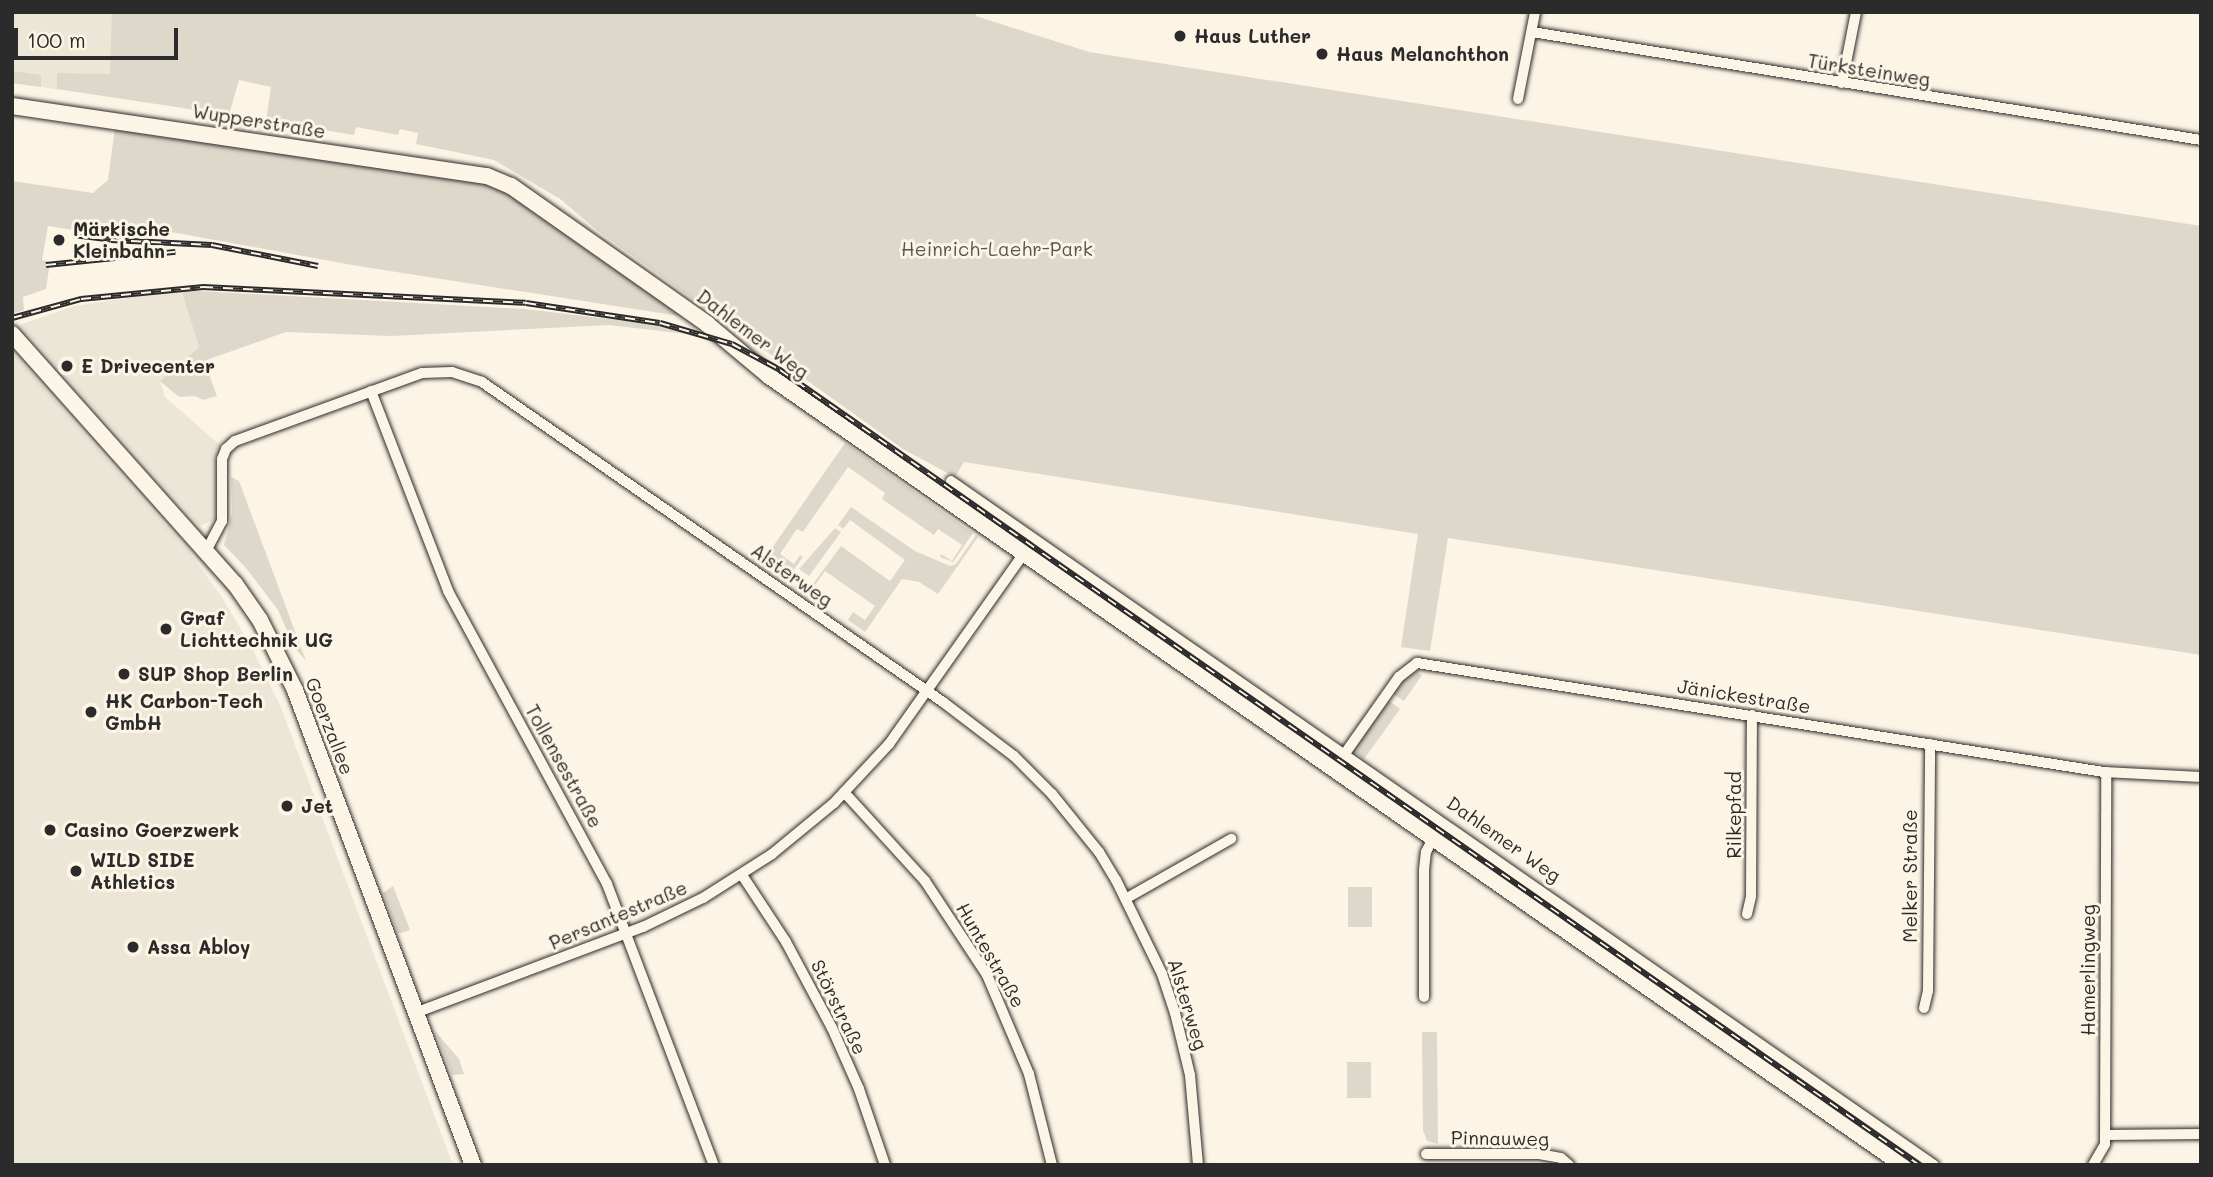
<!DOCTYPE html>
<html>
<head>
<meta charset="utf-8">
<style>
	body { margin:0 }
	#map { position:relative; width:2213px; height:1177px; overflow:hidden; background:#fcf5e5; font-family:Mali,sans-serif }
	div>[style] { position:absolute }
	.built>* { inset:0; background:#ece6d7 }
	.green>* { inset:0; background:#ded8ca }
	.roads { filter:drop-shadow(0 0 2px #2b2b2b) drop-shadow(0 0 2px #2b2b2b) }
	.street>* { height:10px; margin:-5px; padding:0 5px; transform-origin:5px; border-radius:5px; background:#fcf5e5 }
	.secondary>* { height:16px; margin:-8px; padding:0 8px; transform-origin:8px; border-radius:8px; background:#fcf5e5 }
	.rail>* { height:6px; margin-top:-3px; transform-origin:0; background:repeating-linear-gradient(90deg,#fcf5e5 0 10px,#2b2b2b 0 20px); box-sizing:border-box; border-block:2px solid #2b2b2b }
	.dots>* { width:19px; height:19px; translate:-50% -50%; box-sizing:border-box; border:4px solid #fcf5e5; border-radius:50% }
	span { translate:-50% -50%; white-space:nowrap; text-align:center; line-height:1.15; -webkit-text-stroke:6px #fcf5e5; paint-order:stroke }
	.poi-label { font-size:19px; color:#2b2b2b; font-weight:700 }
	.left { translate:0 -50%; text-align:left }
	.street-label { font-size:19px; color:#2b2b2b }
	.park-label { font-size:19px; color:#585653 }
	.frame { position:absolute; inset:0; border:14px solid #2b2b2b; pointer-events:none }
	.scale { position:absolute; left:14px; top:28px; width:164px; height:32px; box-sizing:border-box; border:4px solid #2b2b2b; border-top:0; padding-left:9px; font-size:21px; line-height:24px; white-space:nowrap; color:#2b2b2b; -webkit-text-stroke:5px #fcf5e5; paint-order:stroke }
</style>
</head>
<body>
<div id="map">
	<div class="built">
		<i style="clip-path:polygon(12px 12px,123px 12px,107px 96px,12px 83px)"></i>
		<i style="clip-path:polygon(181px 290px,199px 347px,160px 381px,165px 397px,221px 446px,216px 460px,217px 518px,200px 526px,20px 325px,74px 306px)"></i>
		<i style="clip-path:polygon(12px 352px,190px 553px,221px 596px,252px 648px,280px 705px,453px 1165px,12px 1165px)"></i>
	</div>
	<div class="green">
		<i style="clip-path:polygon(112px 12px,976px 12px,976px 16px,1089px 52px,2201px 226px,2201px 655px,1448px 538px,1430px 651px,1401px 647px,1418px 534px,964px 462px,955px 477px,903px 449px,598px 231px,560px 199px,494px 160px,416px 144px,418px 133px,400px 129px,398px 135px,356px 127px,354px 135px,266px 121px,271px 87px,239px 80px,229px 115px,57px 89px,57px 73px,110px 74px)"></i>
		<i style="clip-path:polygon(12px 71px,41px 75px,41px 87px,12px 83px)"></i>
		<i style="clip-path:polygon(115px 128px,499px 186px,686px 317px,358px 266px,160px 230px,76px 220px,74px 230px,48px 226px,42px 260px,50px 262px,46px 289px,23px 297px,24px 310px,12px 314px,12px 181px,93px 193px,108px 180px)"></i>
		<i style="clip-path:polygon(181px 290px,525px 309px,660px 325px,686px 331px,686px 334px,609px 325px,392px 336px,286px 332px,204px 361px,217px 396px,203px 400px,195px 396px,179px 397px,160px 381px,199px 347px)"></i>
		<i style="clip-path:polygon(845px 443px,973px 533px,953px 562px,940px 557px,941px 554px,952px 561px,962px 545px,938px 529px,934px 535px,882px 499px,885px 493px,848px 467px,803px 532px,797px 529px,780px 554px,794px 564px,800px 555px,803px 557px,788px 578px,763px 561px)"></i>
		<i style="clip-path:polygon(231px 477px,239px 481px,306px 661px,294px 647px,278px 610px,246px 568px,224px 545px,232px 513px)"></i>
		<i style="clip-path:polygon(851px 507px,915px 551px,950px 566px,956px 564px,976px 535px,978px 537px,938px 594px,919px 582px,902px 579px,865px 632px,848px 620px,853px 612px,865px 620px,875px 606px,825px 571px,815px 585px,825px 593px,820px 601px,807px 592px,841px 546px,890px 581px,905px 560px,850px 520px,843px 529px,838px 525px)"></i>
		<i style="clip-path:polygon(835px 528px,841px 532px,809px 576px,799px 569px)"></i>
		<i style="clip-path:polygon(1416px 671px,1422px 675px,1404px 701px,1393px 694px,1402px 681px)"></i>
		<i style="clip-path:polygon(1389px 701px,1400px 709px,1364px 759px,1353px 751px)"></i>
		<i style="clip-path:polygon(330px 718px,348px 763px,339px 767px,320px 724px)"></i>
		<i style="clip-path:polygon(1408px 803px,1569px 917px,1569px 924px,1402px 808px)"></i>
		<i style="clip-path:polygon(393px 886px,410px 930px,401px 933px,398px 933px,383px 893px)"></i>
		<i style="clip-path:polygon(1348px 887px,1372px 887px,1372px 927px,1348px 927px)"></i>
		<i style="clip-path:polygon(1614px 948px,1700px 1008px,1697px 1013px,1610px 953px)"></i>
		<i style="clip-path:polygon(435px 1031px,459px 1059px,464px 1074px,452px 1075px)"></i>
		<i style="clip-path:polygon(1422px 1032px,1437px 1032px,1438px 1144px,1427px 1141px,1423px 1130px)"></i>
		<i style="clip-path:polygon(1347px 1062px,1371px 1062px,1371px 1098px,1347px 1098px)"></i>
	</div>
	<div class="roads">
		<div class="street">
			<i style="left:1532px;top:32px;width:678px;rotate:9.17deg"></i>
			<i style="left:1842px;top:83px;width:72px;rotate:-78.8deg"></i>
			<i style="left:1518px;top:99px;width:89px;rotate:-78.9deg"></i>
			<i style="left:371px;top:391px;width:214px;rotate:68.9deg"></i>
			<i style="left:448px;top:591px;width:333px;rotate:61.5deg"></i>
			<i style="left:607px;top:884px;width:301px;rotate:69.2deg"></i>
			<i style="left:951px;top:481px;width:1198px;rotate:34.83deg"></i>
			<i style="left:205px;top:553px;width:36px;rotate:-62deg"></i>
			<i style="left:222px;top:521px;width:62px;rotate:-90deg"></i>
			<i style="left:222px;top:459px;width:11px;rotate:-68deg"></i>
			<i style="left:226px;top:449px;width:12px;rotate:-42deg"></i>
			<i style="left:235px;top:441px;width:199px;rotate:-20deg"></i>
			<i style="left:422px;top:373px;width:30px;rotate:-2deg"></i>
			<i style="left:452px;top:372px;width:32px;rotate:18deg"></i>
			<i style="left:482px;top:382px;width:561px;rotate:34.77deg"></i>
			<i style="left:943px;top:702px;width:89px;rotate:37.3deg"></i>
			<i style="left:1014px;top:756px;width:54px;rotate:45deg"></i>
			<i style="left:1052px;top:794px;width:75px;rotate:51deg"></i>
			<i style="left:1099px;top:852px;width:33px;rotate:59deg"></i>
			<i style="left:1116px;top:880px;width:105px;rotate:63.9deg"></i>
			<i style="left:1162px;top:974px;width:41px;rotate:71.6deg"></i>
			<i style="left:1175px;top:1013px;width:64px;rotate:76.4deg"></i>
			<i style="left:1190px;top:1075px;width:90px;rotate:84.9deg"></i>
			<i style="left:1334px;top:769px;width:113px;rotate:-54.8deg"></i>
			<i style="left:1399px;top:677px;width:23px;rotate:-38deg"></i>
			<i style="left:1417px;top:663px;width:696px;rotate:9.02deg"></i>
			<i style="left:2104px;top:772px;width:97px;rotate:3deg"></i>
			<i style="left:844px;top:792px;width:120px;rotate:47.7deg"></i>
			<i style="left:925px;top:881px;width:113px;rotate:56.6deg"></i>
			<i style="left:987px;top:975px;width:108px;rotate:67deg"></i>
			<i style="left:1029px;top:1074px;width:94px;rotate:75.8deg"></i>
			<i style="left:742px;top:875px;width:80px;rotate:56.7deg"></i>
			<i style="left:786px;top:942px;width:98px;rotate:61.9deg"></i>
			<i style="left:832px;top:1028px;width:67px;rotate:66.1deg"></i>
			<i style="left:859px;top:1089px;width:80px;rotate:71.1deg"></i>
			<i style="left:1127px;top:898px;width:120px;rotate:-29.6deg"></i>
			<i style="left:1747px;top:914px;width:18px;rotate:-77deg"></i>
			<i style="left:1751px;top:896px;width:181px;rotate:-89.7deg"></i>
			<i style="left:1424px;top:997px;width:127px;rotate:-90deg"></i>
			<i style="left:1424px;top:870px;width:18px;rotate:-84deg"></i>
			<i style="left:1426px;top:852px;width:16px;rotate:-63deg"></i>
			<i style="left:1924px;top:1008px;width:17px;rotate:-77deg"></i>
			<i style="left:1928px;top:991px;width:247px;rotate:-89.5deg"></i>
			<i style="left:415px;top:1013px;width:244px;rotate:-20.7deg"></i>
			<i style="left:643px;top:927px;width:67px;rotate:-25.8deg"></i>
			<i style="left:703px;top:898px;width:82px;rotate:-32.5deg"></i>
			<i style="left:772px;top:854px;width:80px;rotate:-39.4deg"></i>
			<i style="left:834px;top:803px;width:81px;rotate:-47deg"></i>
			<i style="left:889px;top:744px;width:234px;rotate:-54.7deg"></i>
			<i style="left:2105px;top:1135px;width:96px;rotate:-0.6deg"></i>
			<i style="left:1426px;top:1154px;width:113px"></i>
			<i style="left:1539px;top:1154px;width:22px;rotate:10deg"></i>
			<i style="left:1561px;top:1158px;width:11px;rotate:41deg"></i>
			<i style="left:2093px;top:1165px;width:24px;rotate:-60deg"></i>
			<i style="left:2105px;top:1144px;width:372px;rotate:-89.8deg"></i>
		</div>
		<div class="secondary">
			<i style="left:12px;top:106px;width:480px;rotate:8.4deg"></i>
			<i style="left:487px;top:176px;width:26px;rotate:23deg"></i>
			<i style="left:511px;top:186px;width:240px;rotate:35.1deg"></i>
			<i style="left:707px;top:324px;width:81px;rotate:40deg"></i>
			<i style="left:769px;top:376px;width:1381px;rotate:34.83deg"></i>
			<i style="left:12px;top:334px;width:335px;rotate:48.3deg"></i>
			<i style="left:235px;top:584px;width:44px;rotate:55.2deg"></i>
			<i style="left:260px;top:620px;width:78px;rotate:63.4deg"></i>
			<i style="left:295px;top:690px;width:507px;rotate:69.46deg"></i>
		</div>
	</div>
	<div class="rail">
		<i style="left:73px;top:235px;width:38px;rotate:7deg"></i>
		<i style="left:111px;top:240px;width:101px;rotate:2.8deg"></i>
		<i style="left:212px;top:245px;width:108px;rotate:11.2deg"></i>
		<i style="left:46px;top:265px;width:130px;rotate:-5.8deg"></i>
		<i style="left:12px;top:318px;width:72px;rotate:-15.4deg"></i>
		<i style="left:81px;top:299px;width:123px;rotate:-5.6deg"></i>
		<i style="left:203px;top:287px;width:323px;rotate:2.8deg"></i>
		<i style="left:526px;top:303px;width:135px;rotate:8.5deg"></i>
		<i style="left:660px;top:323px;width:75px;rotate:16.3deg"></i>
		<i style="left:732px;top:344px;width:55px;rotate:28.4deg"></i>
		<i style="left:780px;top:370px;width:1389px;rotate:34.91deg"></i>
	</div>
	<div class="dots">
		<i style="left:1180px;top:36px;background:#2b2b2b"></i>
		<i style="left:1322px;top:54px;background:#2b2b2b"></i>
		<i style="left:59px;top:240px;background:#2b2b2b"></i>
		<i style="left:67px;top:366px;background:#2b2b2b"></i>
		<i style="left:166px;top:629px;background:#2b2b2b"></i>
		<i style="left:124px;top:674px;background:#2b2b2b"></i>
		<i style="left:91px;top:712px;background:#2b2b2b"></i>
		<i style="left:287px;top:806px;background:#2b2b2b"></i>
		<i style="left:50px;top:830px;background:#2b2b2b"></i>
		<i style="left:76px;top:871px;background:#2b2b2b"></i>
		<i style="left:133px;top:947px;background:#2b2b2b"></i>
	</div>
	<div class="poi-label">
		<span class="left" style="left:1194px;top:36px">Haus Luther</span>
		<span class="left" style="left:1336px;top:54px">Haus Melanchthon</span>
		<span class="left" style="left:73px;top:240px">Märkische<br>Kleinbahn</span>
		<span class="left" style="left:81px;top:366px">E Drivecenter</span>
		<span class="left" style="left:180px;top:629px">Graf<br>Lichttechnik UG</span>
		<span class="left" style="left:138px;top:674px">SUP Shop Berlin</span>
		<span class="left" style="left:105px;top:712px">HK Carbon-Tech<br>GmbH</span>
		<span class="left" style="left:301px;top:806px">Jet</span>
		<span class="left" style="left:64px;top:830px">Casino Goerzwerk</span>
		<span class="left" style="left:90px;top:871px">WILD SIDE<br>Athletics</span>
		<span class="left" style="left:147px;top:947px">Assa Abloy</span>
	</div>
	<div class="street-label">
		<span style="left:1869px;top:70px;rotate:9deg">Türksteinweg</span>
		<span style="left:259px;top:121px;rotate:9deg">Wupperstraße</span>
		<span style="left:753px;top:334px;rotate:37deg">Dahlemer Weg</span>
		<span style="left:792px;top:575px;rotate:35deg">Alsterweg</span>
		<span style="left:1744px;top:696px;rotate:9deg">Jänickestraße</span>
		<span style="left:330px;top:726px;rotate:69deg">Goerzallee</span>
		<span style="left:564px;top:766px;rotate:61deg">Tollensestraße</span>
		<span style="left:1734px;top:815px;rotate:-90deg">Rilkepfad</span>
		<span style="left:1504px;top:839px;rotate:35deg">Dahlemer Weg</span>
		<span style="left:1910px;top:876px;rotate:-90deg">Melker Straße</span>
		<span style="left:618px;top:915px;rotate:-23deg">Persantestraße</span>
		<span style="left:991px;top:955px;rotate:60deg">Huntestraße</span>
		<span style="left:2088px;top:970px;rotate:-90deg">Hamerlingweg</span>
		<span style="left:1188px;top:1004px;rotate:73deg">Alsterweg</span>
		<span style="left:839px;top:1007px;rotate:64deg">Störstraße</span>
		<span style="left:1500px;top:1138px;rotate:1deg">Pinnauweg</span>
	</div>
	<div class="park-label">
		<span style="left:997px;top:249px">Heinrich-Laehr-Park</span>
	</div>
	<div class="frame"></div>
	<div class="scale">100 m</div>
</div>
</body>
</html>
